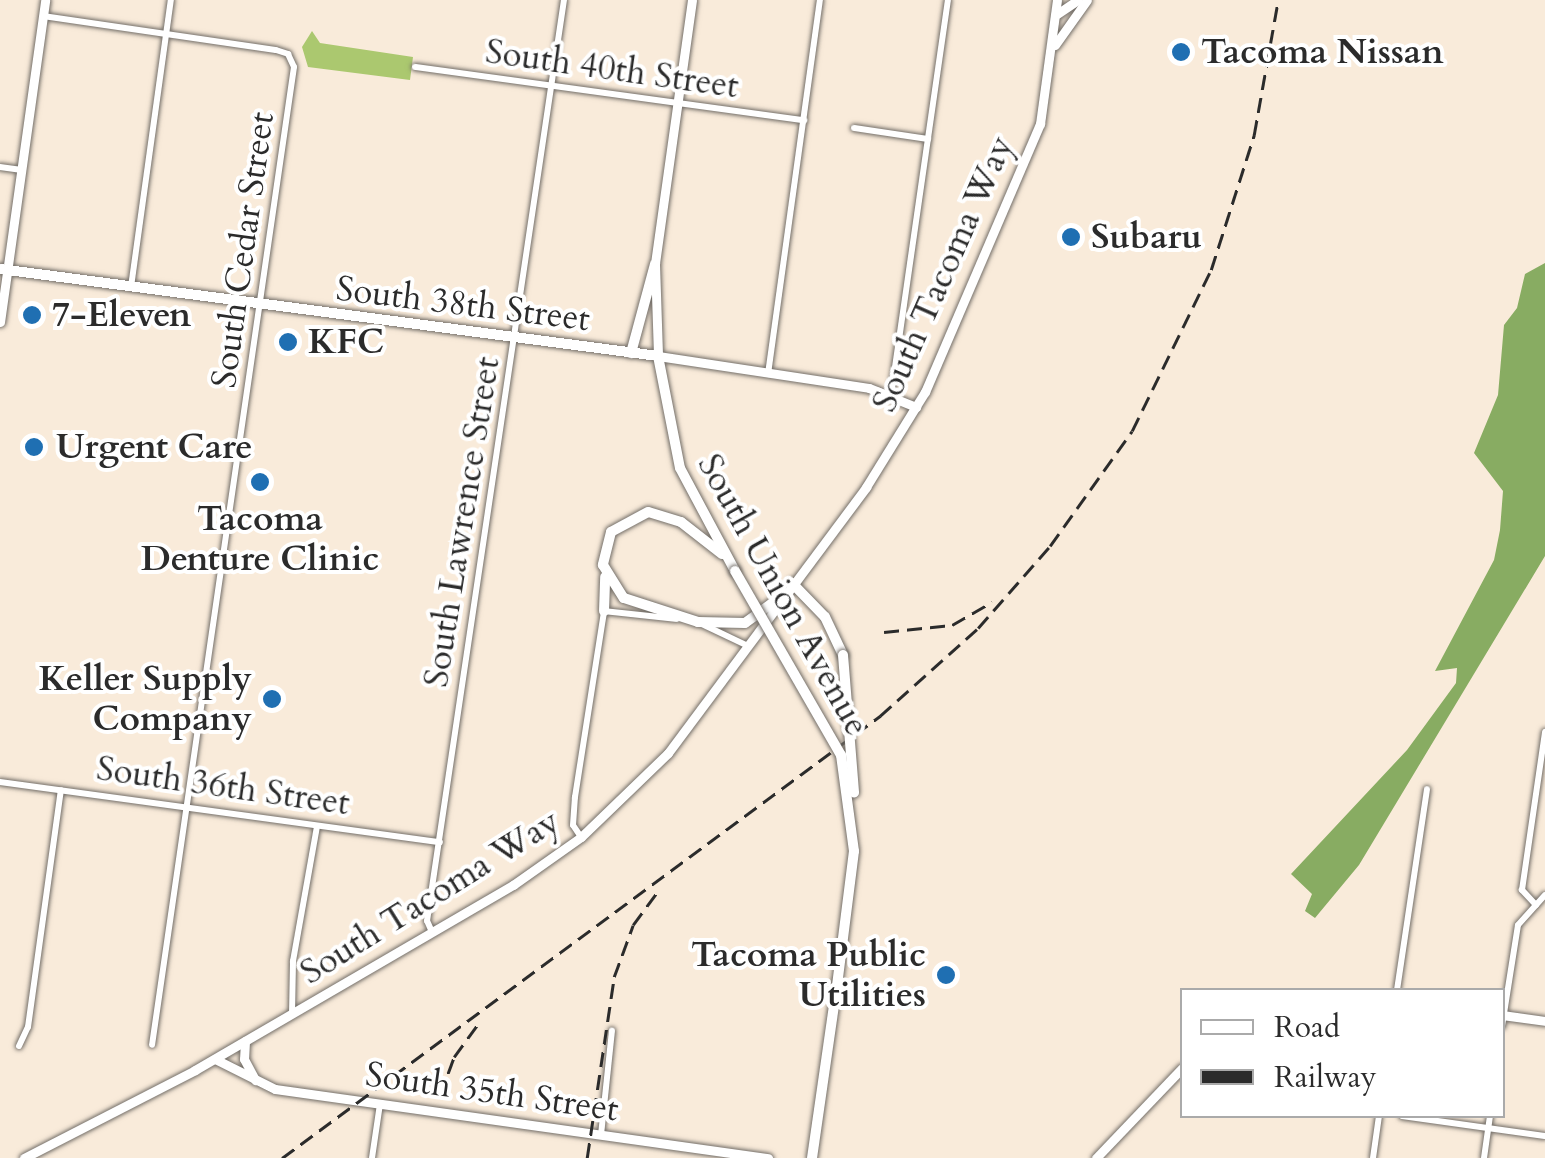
<!DOCTYPE html>
<html>
<head>
<meta charset="utf-8">
<style>
	body { margin:0 }
	#map { position:relative; width:1545px; height:1158px; overflow:hidden; background:#f9ebda; font-family:Cardo,serif }
	div>[style] { position:absolute }
	.green>* { inset:0; background:#abc86f }
	.forest>* { inset:0; background:#88ac62 }
	.roads { filter:drop-shadow(0 0 2px #736e68) drop-shadow(0 0 2px #736e68) }
	.street>* { height:6px; margin:-3px; padding:0 3px; transform-origin:3px; border-radius:3px; background:#fff }
	.secondary>* { height:9px; margin:-4.5px; padding:0 4.5px; transform-origin:4.5px; border-radius:4.5px; background:#fff }
	.primary>* { height:10px; margin:-5px; padding:0 5px; transform-origin:5px; border-radius:5px; background:#fff }
	.rail>* { height:2.5px; margin-top:-1.25px; transform-origin:0; background:repeating-linear-gradient(90deg,#2b2b2b 0 15px,transparent 0 23px) }
	.bridges { filter:drop-shadow(0 0 2px #736e68) drop-shadow(0 0 2px #736e68) }
	.primary-bridge>* { height:10px; margin:-5px; padding:0 5px; transform-origin:5px; border-radius:5px; background:#fff }
	.dots>* { width:28px; height:28px; translate:-50% -50%; box-sizing:border-box; border:5px solid #fff; border-radius:50% }
	span { translate:-50% -50%; white-space:nowrap; text-align:center; line-height:1.15; -webkit-text-stroke:8px #fff; paint-order:stroke }
	.poi-label { font-size:35px; color:#2b2b2b; font-weight:700 }
	.left { translate:0 -50%; text-align:left }
	.right { translate:-100% -50%; text-align:right }
	.street-label { font-size:35px; color:#2b2b2b }
	.legend { position:absolute; left:1180px; top:988px; width:325px; height:130px; box-sizing:border-box; background:#fff; border:2px solid #aaa; margin:0; padding:12px 18px; list-style:none; font-size:30px; color:#2b2b2b }
	.legend li { display:flex; align-items:center; gap:20px; height:50px }
	.legend b { width:50px; border:2px solid #aaa }
</style>
</head>
<body>
<div id="map">
	<div class="green">
		<i style="clip-path:polygon(312px 31px,320px 43px,413px 57px,410px 80px,308px 67px,302px 47px)"></i>
	</div>
	<div class="forest">
		<i style="clip-path:polygon(1545px 263px,1545px 556px,1359px 865px,1315px 918px,1305px 911px,1312px 894px,1291px 874px,1407px 750px,1456px 683px,1457px 668px,1435px 671px,1494px 560px,1500px 530px,1503px 491px,1474px 453px,1498px 395px,1504px 325px,1517px 308px,1525px 274px)"></i>
	</div>
	<div class="roads">
		<div class="street">
			<i style="left:43px;top:16px;width:235px;rotate:8.3deg"></i>
			<i style="left:276px;top:50px;width:13px;rotate:18deg"></i>
			<i style="left:288px;top:54px;width:14px;rotate:65deg"></i>
			<i style="left:294px;top:67px;width:988px;rotate:98.26deg"></i>
			<i style="left:415px;top:67px;width:393px;rotate:7.8deg"></i>
			<i style="left:854px;top:128px;width:75px;rotate:8.5deg"></i>
			<i style="left:0;top:167px;width:22px;rotate:8deg"></i>
			<i style="left:131px;top:287px;width:290px;rotate:-82.1deg"></i>
			<i style="left:768px;top:374px;width:378px;rotate:-82.1deg"></i>
			<i style="left:891px;top:395px;width:399px;rotate:-81.8deg"></i>
			<i style="left:704px;top:625px;width:49px;rotate:25.5deg"></i>
			<i style="left:0;top:782px;width:444px;rotate:7.8deg"></i>
			<i style="left:581px;top:837px;width:14px;rotate:-124deg"></i>
			<i style="left:573px;top:825px;width:28px;rotate:-86deg"></i>
			<i style="left:575px;top:797px;width:188px;rotate:-81.1deg"></i>
			<i style="left:604px;top:611px;width:73px;rotate:6.3deg"></i>
			<i style="left:1536px;top:905px;width:21px;rotate:-133deg"></i>
			<i style="left:1522px;top:890px;width:160px;rotate:-81.7deg"></i>
			<i style="left:432px;top:932px;width:12px;rotate:-114deg"></i>
			<i style="left:427px;top:921px;width:931px;rotate:-81.54deg"></i>
			<i style="left:1397px;top:990px;width:203px;rotate:-81.5deg"></i>
			<i style="left:292px;top:1014px;width:53px;rotate:-88.9deg"></i>
			<i style="left:293px;top:961px;width:137px;rotate:-79.9deg"></i>
			<i style="left:1502px;top:1026px;width:102px;rotate:-81deg"></i>
			<i style="left:1518px;top:925px;width:40px;rotate:-48deg"></i>
			<i style="left:19px;top:1046px;width:21px;rotate:-65deg"></i>
			<i style="left:28px;top:1027px;width:239px;rotate:-82.1deg"></i>
			<i style="left:1402px;top:1116px;width:144px;rotate:8deg"></i>
			<i style="left:601px;top:1135px;width:105px;rotate:-84deg"></i>
			<i style="left:372px;top:1158px;width:55px;rotate:-81.6deg"></i>
			<i style="left:1373px;top:1158px;width:42px;rotate:-81.9deg"></i>
			<i style="left:1484px;top:1158px;width:42px;rotate:-81.9deg"></i>
		</div>
		<div class="secondary">
			<i style="left:692px;top:0;width:267px;rotate:98deg"></i>
			<i style="left:655px;top:264px;width:92px;rotate:88.1deg"></i>
			<i style="left:658px;top:356px;width:213px;rotate:8.6deg"></i>
			<i style="left:869px;top:388px;width:51px;rotate:22deg"></i>
			<i style="left:1057px;top:14px;width:25px;rotate:-34deg"></i>
			<i style="left:1055px;top:45px;width:55px;rotate:-54.6deg"></i>
			<i style="left:0;top:322px;width:325px;rotate:-82deg"></i>
			<i style="left:1502px;top:1015px;width:43px;rotate:7.9deg"></i>
			<i style="left:245px;top:1041px;width:18px;rotate:93deg"></i>
			<i style="left:244px;top:1059px;width:24px;rotate:62deg"></i>
			<i style="left:215px;top:1059px;width:67px;rotate:26.6deg"></i>
			<i style="left:275px;top:1089px;width:498px;rotate:8deg"></i>
			<i style="left:24px;top:1158px;width:192px;rotate:-27.2deg"></i>
			<i style="left:195px;top:1070px;width:368px;rotate:-30.2deg"></i>
			<i style="left:513px;top:885px;width:83px;rotate:-35.2deg"></i>
			<i style="left:581px;top:837px;width:121px;rotate:-44deg"></i>
			<i style="left:668px;top:753px;width:332px;rotate:-53.3deg"></i>
			<i style="left:866px;top:487px;width:112px;rotate:-58.2deg"></i>
			<i style="left:925px;top:392px;width:292px;rotate:-66.8deg"></i>
			<i style="left:1040px;top:124px;width:125px;rotate:-82.2deg"></i>
			<i style="left:1096px;top:1158px;width:124px;rotate:-46.3deg"></i>
		</div>
		<div class="primary">
			<i style="left:0;top:269px;width:664px;rotate:7.53deg"></i>
			<i style="left:658px;top:356px;width:114px;rotate:78.9deg"></i>
			<i style="left:680px;top:468px;width:117px;rotate:61.9deg"></i>
			<i style="left:631px;top:353px;width:92px;rotate:-74.9deg"></i>
			<i style="left:722px;top:554px;width:52px;rotate:-142deg"></i>
			<i style="left:681px;top:522px;width:34px;rotate:-163deg"></i>
			<i style="left:648px;top:512px;width:42px;rotate:151.6deg"></i>
			<i style="left:611px;top:532px;width:34px;rotate:104deg"></i>
			<i style="left:603px;top:565px;width:39px;rotate:58deg"></i>
			<i style="left:624px;top:598px;width:78px;rotate:18deg"></i>
			<i style="left:698px;top:622px;width:47px;rotate:1.2deg"></i>
			<i style="left:745px;top:623px;width:46px;rotate:-36.1deg"></i>
			<i style="left:792px;top:583px;width:47px;rotate:45.9deg"></i>
			<i style="left:825px;top:617px;width:42px;rotate:64.7deg"></i>
			<i style="left:604px;top:611px;width:34px;rotate:-88deg"></i>
			<i style="left:812px;top:1158px;width:175px;rotate:-81.8deg"></i>
		</div>
	</div>
	<div class="rail">
		<i style="left:884px;top:632px;width:68px;rotate:-5.9deg"></i>
		<i style="left:952px;top:625px;width:46px;rotate:-29.9deg"></i>
		<i style="left:440px;top:1095px;width:40px;rotate:-69.8deg"></i>
		<i style="left:454px;top:1057px;width:39px;rotate:-54deg"></i>
		<i style="left:282px;top:1158px;width:744px;rotate:-36.47deg"></i>
		<i style="left:880px;top:716px;width:132px;rotate:-41.9deg"></i>
		<i style="left:978px;top:628px;width:109px;rotate:-48.7deg"></i>
		<i style="left:1050px;top:546px;width:141px;rotate:-54.5deg"></i>
		<i style="left:1132px;top:431px;width:179px;rotate:-63.9deg"></i>
		<i style="left:1211px;top:270px;width:142px;rotate:-72.3deg"></i>
		<i style="left:1254px;top:135px;width:137px;rotate:-79.9deg"></i>
		<i style="left:587px;top:1158px;width:183px;rotate:-81.5deg"></i>
		<i style="left:614px;top:977px;width:55px;rotate:-69.9deg"></i>
		<i style="left:633px;top:925px;width:42px;rotate:-53.7deg"></i>
	</div>
	<div class="bridges">
		<div class="primary-bridge">
			<i style="left:735px;top:571px;width:212px;rotate:60.1deg"></i>
			<i style="left:841px;top:755px;width:97px;rotate:82.3deg"></i>
			<i style="left:854px;top:851px;width:135px;rotate:97.2deg"></i>
			<i style="left:843px;top:655px;width:138px;rotate:85.4deg"></i>
		</div>
	</div>
	<div class="dots">
		<i style="left:1181px;top:52px;background:#1f6fb2"></i>
		<i style="left:1071px;top:237px;background:#1f6fb2"></i>
		<i style="left:32px;top:315px;background:#1f6fb2"></i>
		<i style="left:288px;top:342px;background:#1f6fb2"></i>
		<i style="left:34px;top:447px;background:#1f6fb2"></i>
		<i style="left:260px;top:482px;background:#1f6fb2"></i>
		<i style="left:272px;top:699px;background:#1f6fb2"></i>
		<i style="left:946px;top:975px;background:#1f6fb2"></i>
	</div>
	<div class="poi-label">
		<span class="left" style="left:1201px;top:52px">Tacoma Nissan</span>
		<span class="left" style="left:1091px;top:237px">Subaru</span>
		<span class="left" style="left:52px;top:315px">7-Eleven</span>
		<span class="left" style="left:308px;top:342px">KFC</span>
		<span class="left" style="left:56px;top:447px">Urgent Care</span>
		<span style="left:260px;top:539px">Tacoma<br>Denture Clinic</span>
		<span class="right" style="left:252px;top:699px">Keller Supply<br>Company</span>
		<span class="right" style="left:926px;top:975px">Tacoma Public<br>Utilities</span>
	</div>
	<div class="street-label">
		<span style="left:612px;top:69px;rotate:8deg">South 40th Street</span>
		<span style="left:243px;top:250px;rotate:-82deg">South Cedar Street</span>
		<span style="left:943px;top:274px;rotate:-66deg">South Tacoma Way</span>
		<span style="left:463px;top:304px;rotate:7deg">South 38th Street</span>
		<span style="left:462px;top:522px;rotate:-81deg">South Lawrence Street</span>
		<span style="left:783px;top:595px;rotate:61deg">South Union Avenue</span>
		<span style="left:223px;top:786px;rotate:8deg">South 36th Street</span>
		<span style="left:430px;top:897px;rotate:-32deg">South Tacoma Way</span>
		<span style="left:492px;top:1092px;rotate:8deg">South 35th Street</span>
	</div>
	<ul class="legend">
	<li><b style="height:12px;background:#fff"></b>Road</li>
	<li><b style="height:12px;background:#2b2b2b"></b>Railway</li>
	</ul>
</div>
</body>
</html>
